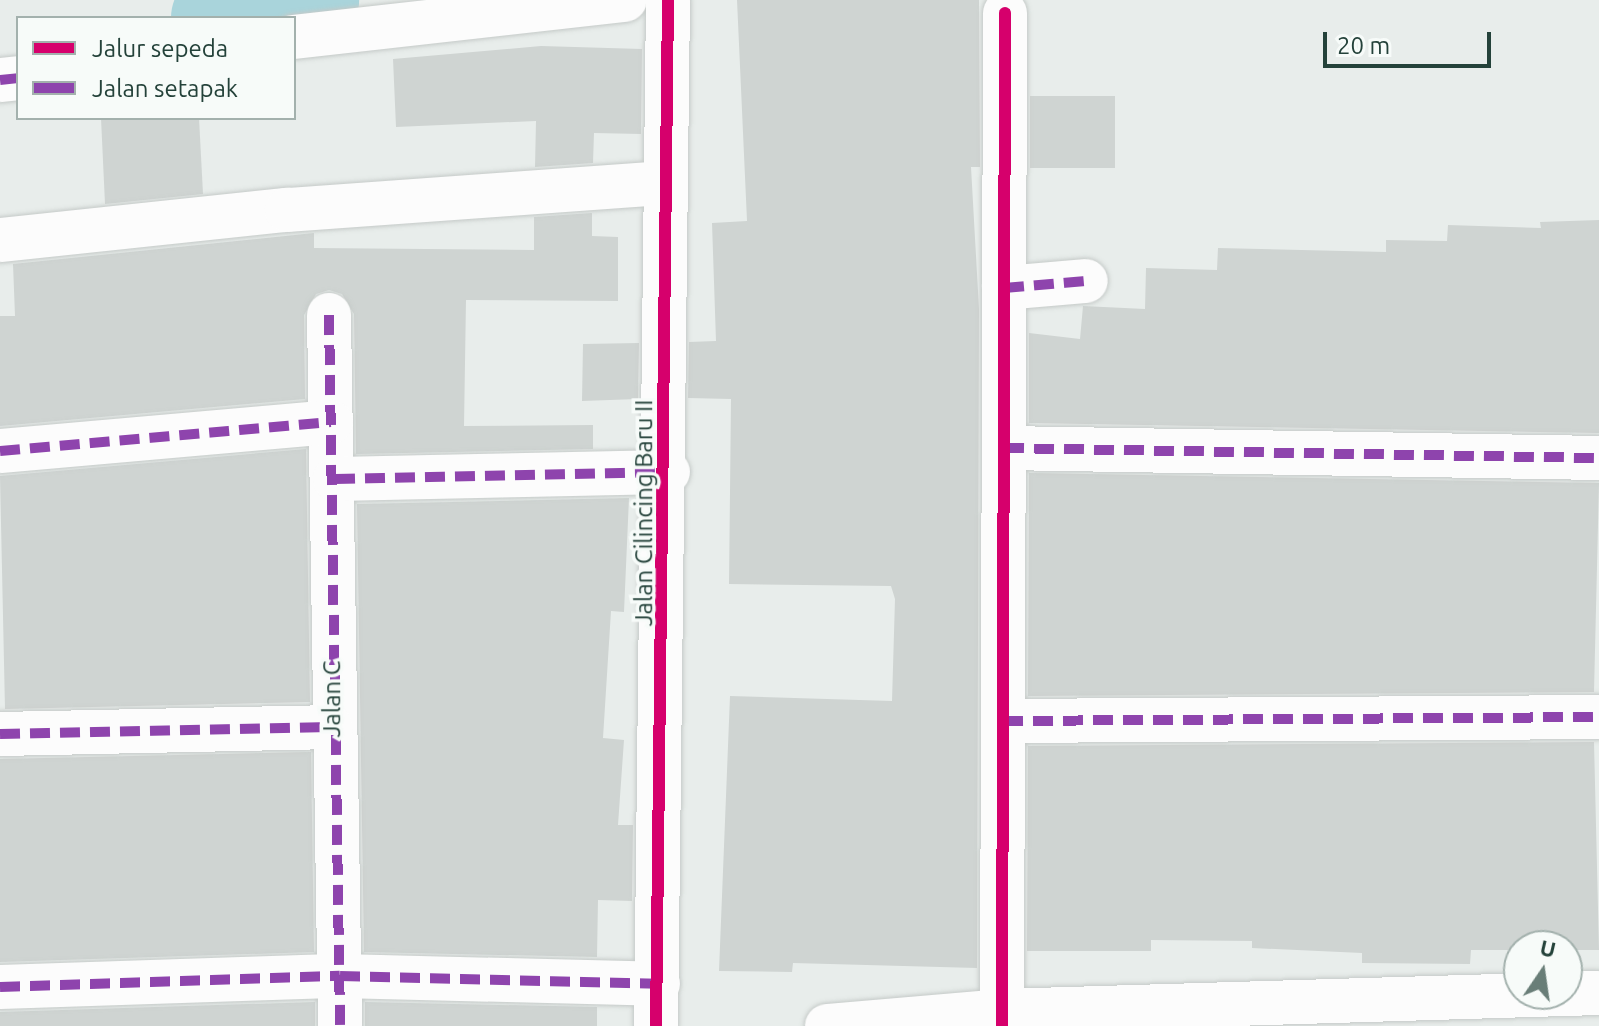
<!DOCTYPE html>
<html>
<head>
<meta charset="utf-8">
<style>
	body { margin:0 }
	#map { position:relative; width:1599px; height:1026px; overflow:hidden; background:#e8edeb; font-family:Ubuntu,sans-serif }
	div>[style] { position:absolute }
	.river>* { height:100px; margin:-50px; padding:0 50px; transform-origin:50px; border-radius:50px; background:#a9d4db }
	.building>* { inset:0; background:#cfd4d2 }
	.roads { filter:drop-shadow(0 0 2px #c5cac8) drop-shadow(0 0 2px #c5cac8) }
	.street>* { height:44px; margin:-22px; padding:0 22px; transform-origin:22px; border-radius:22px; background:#fcfcfc }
	.quiet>* { height:10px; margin-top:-5px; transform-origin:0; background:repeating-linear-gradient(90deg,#8e44ad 0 20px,transparent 0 30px) }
	.cycleway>* { height:12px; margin:-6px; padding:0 6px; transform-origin:6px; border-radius:6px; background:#d6006c }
	span { translate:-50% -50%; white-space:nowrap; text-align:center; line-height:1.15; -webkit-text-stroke:7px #f7fbf9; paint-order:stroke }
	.street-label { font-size:24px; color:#24423a }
	.legend { position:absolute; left:16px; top:16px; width:280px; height:104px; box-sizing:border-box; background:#f7fbf9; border:2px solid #a3b1ad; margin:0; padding:10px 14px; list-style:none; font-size:24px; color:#24423a }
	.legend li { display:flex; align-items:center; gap:16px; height:40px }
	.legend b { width:40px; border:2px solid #a3b1ad }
	.north { position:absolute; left:1503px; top:930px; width:80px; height:80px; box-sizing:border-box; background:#f7fbf9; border:2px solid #a3b1ad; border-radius:50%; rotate:13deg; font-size:22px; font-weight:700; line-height:32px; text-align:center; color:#24423a }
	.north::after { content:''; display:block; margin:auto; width:28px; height:36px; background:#697e78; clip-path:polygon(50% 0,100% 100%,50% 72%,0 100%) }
	.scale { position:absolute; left:1323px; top:32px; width:168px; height:36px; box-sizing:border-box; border:4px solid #24423a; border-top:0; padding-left:10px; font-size:24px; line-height:28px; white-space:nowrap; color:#24423a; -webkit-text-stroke:6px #f7fbf9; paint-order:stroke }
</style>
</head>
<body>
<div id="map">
	<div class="river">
		<i style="left:221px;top:18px;width:90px;rotate:-11.6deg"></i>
	</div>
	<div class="building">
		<i style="clip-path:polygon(737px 0,979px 0,980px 167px,971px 167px,979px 309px,977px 968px,793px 963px,792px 972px,719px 971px,730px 696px,892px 701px,895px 599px,891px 586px,729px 584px,731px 399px,688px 398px,689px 342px,716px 341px,712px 223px,747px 221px)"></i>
		<i style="clip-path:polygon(541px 46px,642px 49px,641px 134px,594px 133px,593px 163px,535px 167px,536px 121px,396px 127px,393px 59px)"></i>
		<i style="clip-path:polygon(1030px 96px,1115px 96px,1115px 168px,1030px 168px)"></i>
		<i style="clip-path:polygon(101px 118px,199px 118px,203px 194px,105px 204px)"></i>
		<i style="clip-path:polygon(592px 213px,592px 236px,618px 237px,618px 301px,466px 300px,464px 426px,593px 425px,593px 449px,356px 454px,354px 314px,342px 294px,329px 290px,316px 294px,304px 315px,305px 399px,0 426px,0 316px,15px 316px,13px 264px,314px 233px,314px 248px,534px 250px,534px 217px)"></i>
		<i style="clip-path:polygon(1599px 220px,1599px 433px,1029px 423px,1029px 333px,1080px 339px,1083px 306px,1145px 309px,1146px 268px,1217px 270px,1218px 248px,1386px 252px,1386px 240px,1447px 241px,1448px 225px,1541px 228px,1540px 222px)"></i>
		<i style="clip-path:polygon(639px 343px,638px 399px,582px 401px,583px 344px)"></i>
		<i style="clip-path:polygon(306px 449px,310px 702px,5px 709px,0 476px)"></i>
		<i style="clip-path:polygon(1029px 473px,1599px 483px,1594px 692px,1028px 696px)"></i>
		<i style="clip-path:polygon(629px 498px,624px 612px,611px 611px,603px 738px,624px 740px,618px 825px,633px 825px,632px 901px,598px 900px,597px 957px,364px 952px,357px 504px)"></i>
		<i style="clip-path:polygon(1594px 742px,1599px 950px,1471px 950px,1470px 964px,1362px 963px,1362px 953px,1252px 948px,1252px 941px,1151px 940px,1151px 951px,1027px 951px,1028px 746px)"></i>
		<i style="clip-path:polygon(311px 752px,314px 952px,0 962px,0 759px)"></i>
		<i style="clip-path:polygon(315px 1002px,315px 1026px,0 1026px,0 1012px)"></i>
		<i style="clip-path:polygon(365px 1002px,597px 1007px,597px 1026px,365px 1026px)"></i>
	</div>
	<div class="roads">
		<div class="street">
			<i style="left:294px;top:37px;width:333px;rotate:-6.4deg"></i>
			<i style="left:0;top:80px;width:18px;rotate:-6deg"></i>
			<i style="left:0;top:240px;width:289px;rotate:-6deg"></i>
			<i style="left:287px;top:210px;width:378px;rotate:-4.1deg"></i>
			<i style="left:1004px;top:288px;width:82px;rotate:-4.9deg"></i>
			<i style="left:329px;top:315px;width:711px;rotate:89.11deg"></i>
			<i style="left:1004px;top:448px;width:595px;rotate:0.96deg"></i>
			<i style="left:0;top:451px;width:332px;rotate:-5deg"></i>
			<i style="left:335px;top:479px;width:333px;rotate:-1.2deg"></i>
			<i style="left:1003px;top:721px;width:596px;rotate:-0.38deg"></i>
			<i style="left:0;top:734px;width:331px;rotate:-1.2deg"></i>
			<i style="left:0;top:987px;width:340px;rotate:-1.9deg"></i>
			<i style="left:340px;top:976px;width:318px;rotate:1.4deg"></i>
			<i style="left:656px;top:1026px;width:1026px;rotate:-89.33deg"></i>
			<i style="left:827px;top:1026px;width:176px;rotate:-4.9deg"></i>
			<i style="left:1002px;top:1011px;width:597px;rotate:-1.73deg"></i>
			<i style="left:1002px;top:1026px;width:1013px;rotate:-89.83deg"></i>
		</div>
	</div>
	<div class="quiet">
		<i style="left:0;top:80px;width:18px;rotate:-6deg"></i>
		<i style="left:1004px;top:288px;width:82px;rotate:-4.9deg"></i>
		<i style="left:329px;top:315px;width:711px;rotate:89.11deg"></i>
		<i style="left:1004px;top:448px;width:595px;rotate:0.96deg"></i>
		<i style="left:0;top:451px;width:332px;rotate:-5deg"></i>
		<i style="left:335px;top:479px;width:333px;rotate:-1.2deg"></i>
		<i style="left:1003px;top:721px;width:596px;rotate:-0.38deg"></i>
		<i style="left:0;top:734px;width:331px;rotate:-1.2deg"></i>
		<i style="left:0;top:987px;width:340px;rotate:-1.9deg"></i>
		<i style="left:340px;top:976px;width:318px;rotate:1.4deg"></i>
	</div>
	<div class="cycleway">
		<i style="left:656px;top:1026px;width:1026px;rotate:-89.33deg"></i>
		<i style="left:1002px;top:1026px;width:1013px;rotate:-89.83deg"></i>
	</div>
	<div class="street-label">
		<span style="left:644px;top:513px;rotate:-90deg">Jalan Cilincing Baru II</span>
		<span style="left:332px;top:699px;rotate:-90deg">Jalan C</span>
	</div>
	<ul class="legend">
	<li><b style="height:10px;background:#d6006c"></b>Jalur sepeda</li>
	<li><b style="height:10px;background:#8e44ad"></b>Jalan setapak</li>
	</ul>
	<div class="north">U</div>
	<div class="scale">20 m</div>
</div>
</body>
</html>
